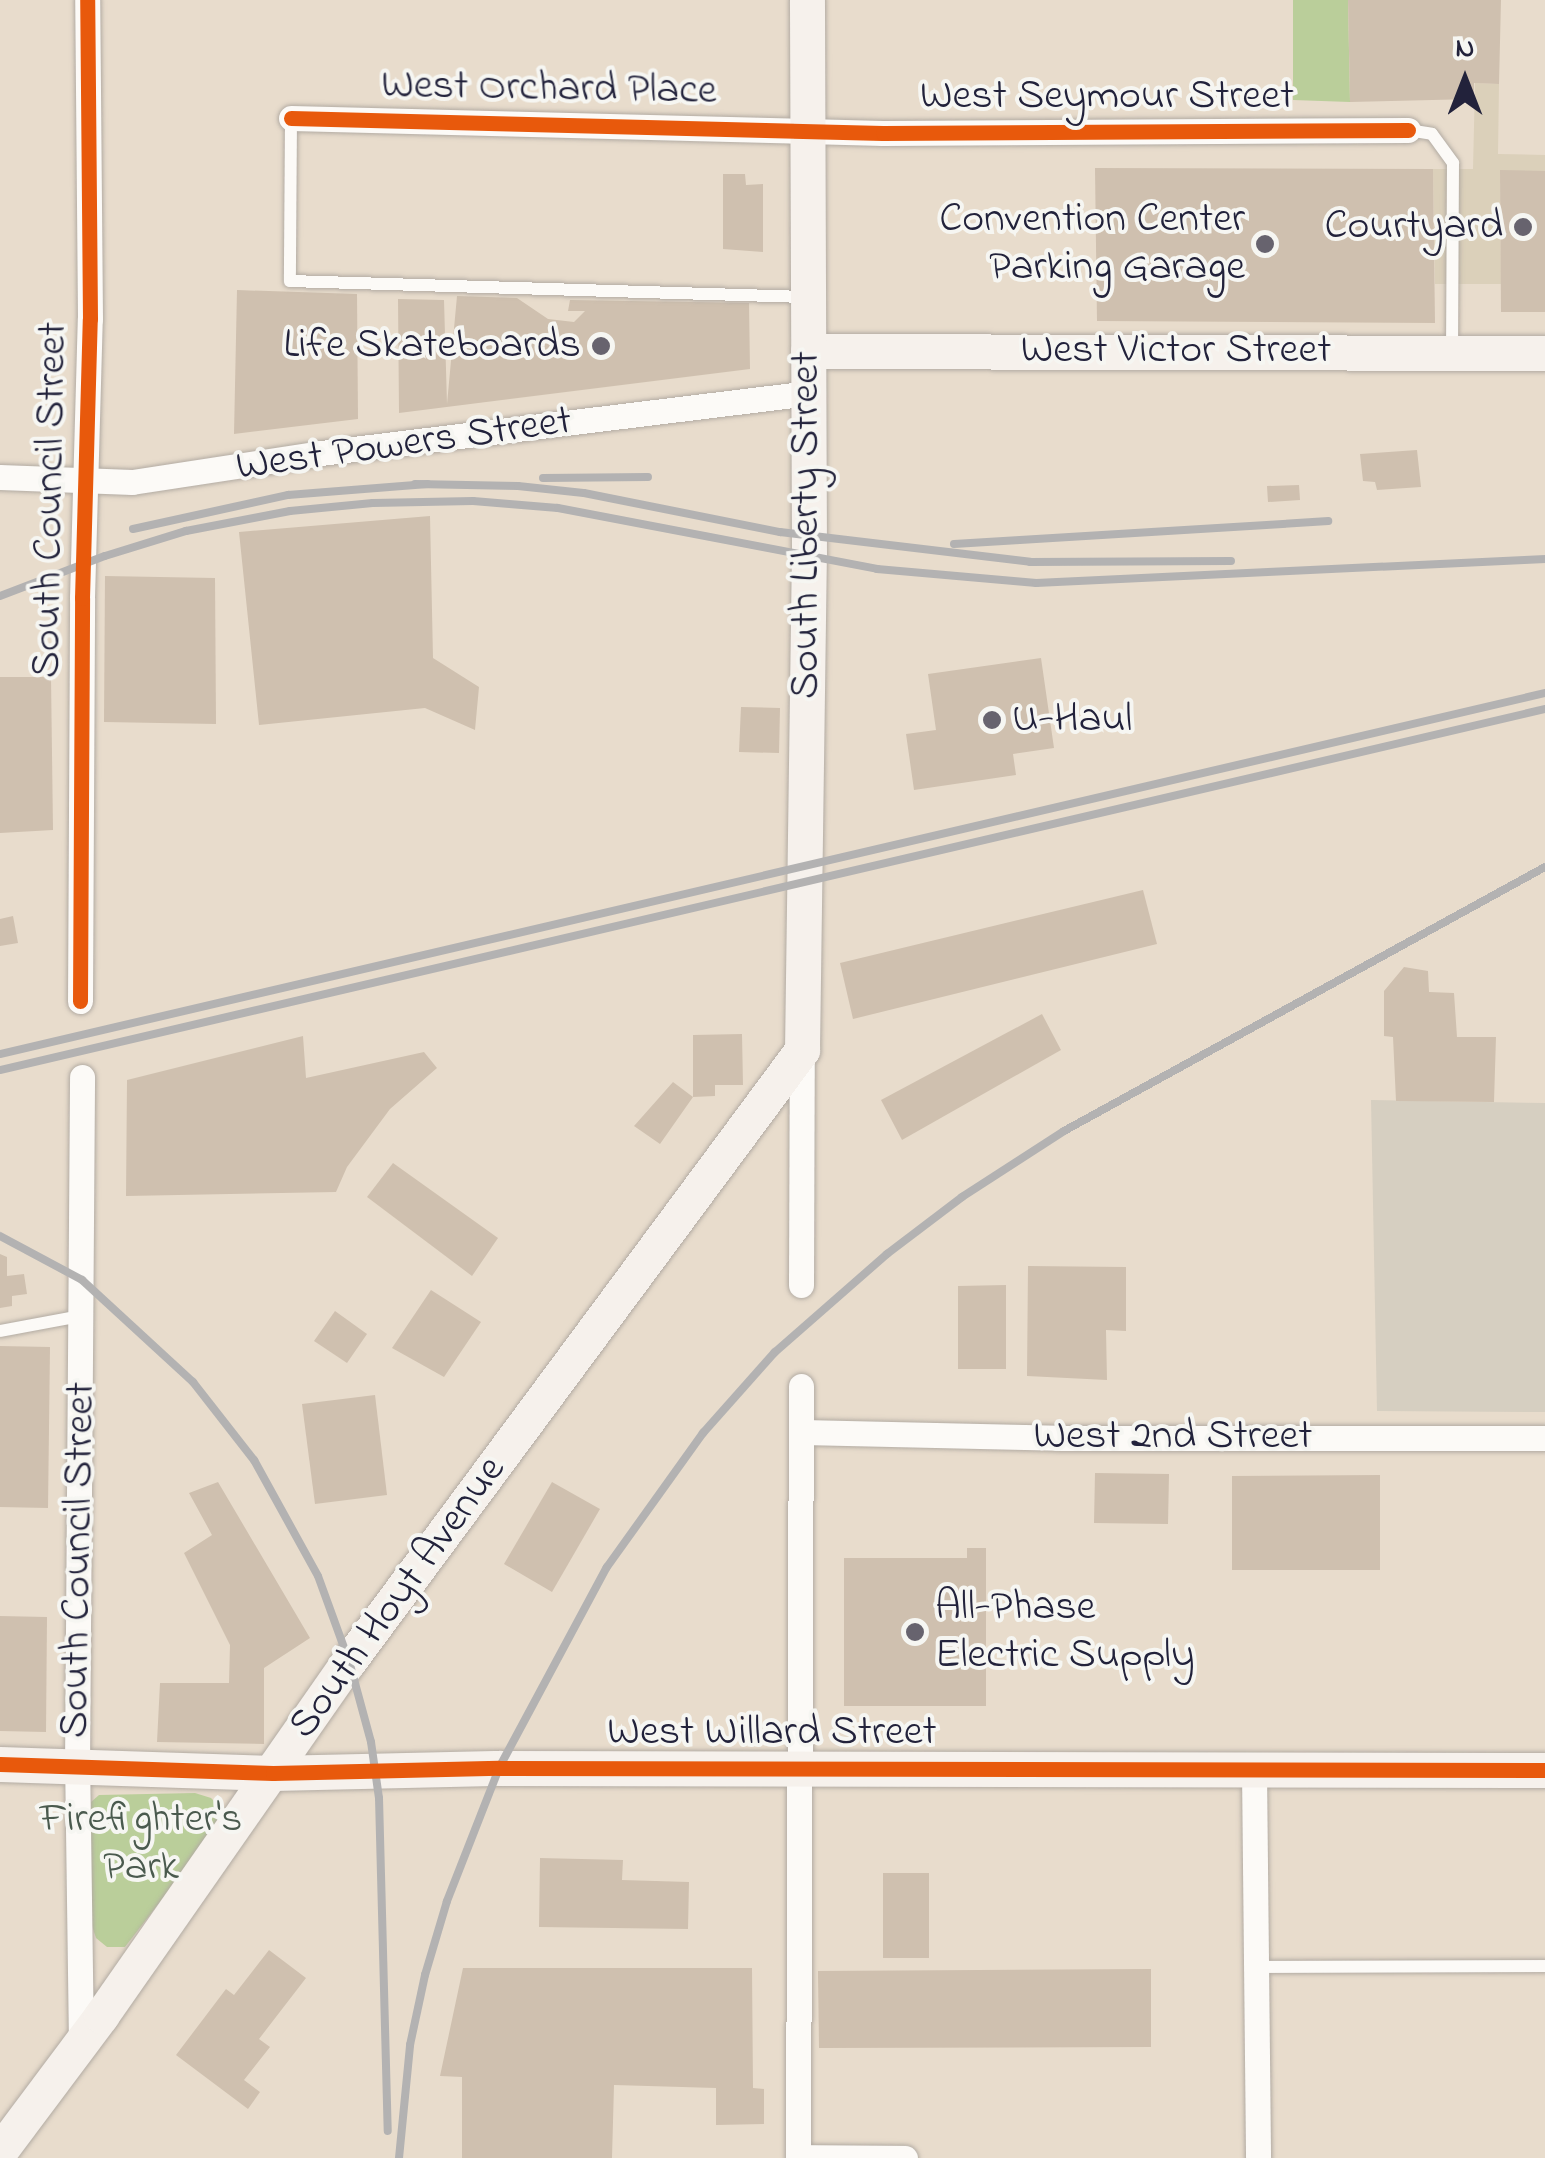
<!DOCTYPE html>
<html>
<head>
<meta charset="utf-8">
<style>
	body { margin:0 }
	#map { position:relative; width:1545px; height:2158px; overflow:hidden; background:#e8dccc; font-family:"Indie Flower",sans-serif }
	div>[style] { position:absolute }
	.built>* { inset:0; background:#dbd0ba }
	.industrial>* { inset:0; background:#d6cfc1 }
	.green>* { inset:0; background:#bace9a }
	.building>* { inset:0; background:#cfc0af }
	.roads { filter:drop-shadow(0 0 2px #b2aba3) drop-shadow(0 0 2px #b2aba3) }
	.lane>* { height:12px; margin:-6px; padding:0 6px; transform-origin:6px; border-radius:6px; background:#fcfaf7 }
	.street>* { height:25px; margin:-12.5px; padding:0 12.5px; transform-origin:12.5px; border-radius:12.5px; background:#fcfaf7 }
	.secondary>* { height:35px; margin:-17.5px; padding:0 17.5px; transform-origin:17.5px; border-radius:17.5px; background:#f6f1ec }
	.rail>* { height:8px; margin:-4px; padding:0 4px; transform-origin:4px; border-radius:4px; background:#b3b2b2 }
	.cycleway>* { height:15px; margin:-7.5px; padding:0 7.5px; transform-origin:7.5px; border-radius:7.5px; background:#e8590c }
	.dots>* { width:28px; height:28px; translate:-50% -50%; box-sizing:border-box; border:5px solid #f6f6f2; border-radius:50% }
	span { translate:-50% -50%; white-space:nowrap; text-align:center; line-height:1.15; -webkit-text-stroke:8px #f6f6f2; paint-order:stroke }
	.street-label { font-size:42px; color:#22223b }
	.poi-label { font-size:42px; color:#22223b }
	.right { translate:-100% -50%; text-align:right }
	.left { translate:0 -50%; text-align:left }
	.park-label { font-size:42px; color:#4a5a4e }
	.north { position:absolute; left:1415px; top:30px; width:100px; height:100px; -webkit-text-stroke:8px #f6f6f2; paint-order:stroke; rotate:0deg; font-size:28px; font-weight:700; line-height:40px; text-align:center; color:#22223b }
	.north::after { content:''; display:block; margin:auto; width:35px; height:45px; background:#22223b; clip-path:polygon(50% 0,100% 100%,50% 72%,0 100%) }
</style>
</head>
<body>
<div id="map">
	<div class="built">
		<i style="clip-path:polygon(1475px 83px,1499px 84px,1498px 154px,1545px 155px,1545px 171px,1500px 171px,1501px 284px,1435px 284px,1433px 169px,1473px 169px)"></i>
	</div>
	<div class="industrial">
		<i style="clip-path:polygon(1371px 1100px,1545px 1103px,1545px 1412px,1377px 1411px)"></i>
	</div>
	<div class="green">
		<i style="clip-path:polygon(1293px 0,1348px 0,1350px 102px,1293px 100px)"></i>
		<i style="clip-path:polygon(195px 1793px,211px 1798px,223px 1810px,221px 1823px,125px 1947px,107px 1947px,96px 1938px,91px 1923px,91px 1802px,99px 1795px)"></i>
	</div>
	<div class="building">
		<i style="clip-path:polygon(1348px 0,1501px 0,1499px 84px,1474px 83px,1474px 99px,1350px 102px)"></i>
		<i style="clip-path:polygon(1095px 168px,1433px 169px,1435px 323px,1097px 321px)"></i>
		<i style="clip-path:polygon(1500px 170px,1545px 171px,1545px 312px,1501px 312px)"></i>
		<i style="clip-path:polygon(723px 174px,745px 174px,746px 185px,763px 184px,763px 252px,723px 249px)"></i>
		<i style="clip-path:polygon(237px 290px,357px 294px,358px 419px,234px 434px)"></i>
		<i style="clip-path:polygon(457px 296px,517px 298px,548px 319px,574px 322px,585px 311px,568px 311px,570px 300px,749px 303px,750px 369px,399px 413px,398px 299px,444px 300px,447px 404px)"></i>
		<i style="clip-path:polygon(1417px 450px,1421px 487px,1377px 490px,1375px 482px,1363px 481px,1360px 454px)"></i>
		<i style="clip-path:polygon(1299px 485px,1300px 500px,1268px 502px,1267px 486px)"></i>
		<i style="clip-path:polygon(430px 516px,433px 658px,479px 687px,475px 730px,425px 708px,259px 725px,239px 532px)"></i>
		<i style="clip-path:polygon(105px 576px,215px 578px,216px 724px,104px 722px)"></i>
		<i style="clip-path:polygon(1041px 658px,1054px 748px,1013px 754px,1016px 775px,914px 790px,906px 734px,936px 730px,928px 674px)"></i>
		<i style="clip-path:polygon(0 677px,51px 677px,53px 830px,0 833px)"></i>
		<i style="clip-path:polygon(741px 707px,780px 708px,779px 753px,739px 752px)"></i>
		<i style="clip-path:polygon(1143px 890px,1157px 944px,853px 1019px,840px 963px)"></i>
		<i style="clip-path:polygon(13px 916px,18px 943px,0 946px,0 919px)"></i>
		<i style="clip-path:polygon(1404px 967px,1428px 971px,1429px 992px,1454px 993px,1457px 1037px,1496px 1037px,1494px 1102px,1396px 1101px,1393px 1037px,1384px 1036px,1384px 991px)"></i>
		<i style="clip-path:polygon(1042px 1014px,1061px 1050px,902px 1140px,881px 1100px)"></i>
		<i style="clip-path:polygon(742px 1034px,743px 1085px,715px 1085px,715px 1096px,693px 1097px,660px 1144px,634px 1126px,673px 1082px,693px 1097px,693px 1035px)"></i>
		<i style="clip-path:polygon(303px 1036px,306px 1078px,424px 1052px,437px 1068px,390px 1109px,347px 1167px,336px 1192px,126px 1196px,127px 1080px)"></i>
		<i style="clip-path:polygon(393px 1163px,498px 1238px,472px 1276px,367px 1197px)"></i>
		<i style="clip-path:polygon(0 1254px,7px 1257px,7px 1276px,24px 1274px,27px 1294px,12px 1296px,12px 1306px,0 1308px)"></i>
		<i style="clip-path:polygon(1028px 1266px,1126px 1267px,1126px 1331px,1106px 1330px,1107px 1380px,1027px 1376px)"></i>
		<i style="clip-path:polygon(1006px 1285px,1006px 1369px,958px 1369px,958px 1286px)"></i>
		<i style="clip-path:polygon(431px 1290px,481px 1322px,444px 1377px,392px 1348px)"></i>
		<i style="clip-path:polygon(335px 1311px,367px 1334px,347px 1363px,314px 1341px)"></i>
		<i style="clip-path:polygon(0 1346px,50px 1347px,48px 1508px,0 1507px)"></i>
		<i style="clip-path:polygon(375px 1395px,387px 1495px,315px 1504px,302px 1404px)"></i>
		<i style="clip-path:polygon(1095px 1473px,1169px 1474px,1168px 1524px,1094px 1523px)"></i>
		<i style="clip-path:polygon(1380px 1475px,1380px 1570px,1232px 1570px,1232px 1476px)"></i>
		<i style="clip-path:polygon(218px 1482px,310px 1638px,264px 1668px,264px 1744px,157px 1742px,160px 1683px,229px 1683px,230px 1645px,184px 1553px,212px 1535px,189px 1493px)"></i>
		<i style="clip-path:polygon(552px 1482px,600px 1509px,552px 1592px,504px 1564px)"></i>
		<i style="clip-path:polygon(967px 1548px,986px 1548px,986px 1706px,844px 1706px,844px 1558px,967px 1558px)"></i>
		<i style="clip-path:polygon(0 1616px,47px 1617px,46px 1732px,0 1731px)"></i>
		<i style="clip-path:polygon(540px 1858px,623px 1860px,622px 1880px,689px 1882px,688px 1929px,539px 1927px)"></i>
		<i style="clip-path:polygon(883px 1873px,929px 1873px,929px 1958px,883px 1958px)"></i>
		<i style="clip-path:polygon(269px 1950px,306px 1978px,259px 2039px,270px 2047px,244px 2080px,260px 2092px,248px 2109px,176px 2055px,226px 1989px,234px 1995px)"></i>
		<i style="clip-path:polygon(463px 1968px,752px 1968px,753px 2088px,764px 2089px,764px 2124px,716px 2125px,716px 2088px,614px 2085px,612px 2158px,462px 2158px,462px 2077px,440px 2076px)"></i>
		<i style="clip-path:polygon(1151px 1969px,1151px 2047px,819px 2048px,818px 1971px)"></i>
	</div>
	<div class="roads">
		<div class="lane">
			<i style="left:291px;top:118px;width:163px;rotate:90.4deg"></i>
			<i style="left:290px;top:281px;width:514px;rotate:1.78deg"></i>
			<i style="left:1408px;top:130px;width:24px;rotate:9deg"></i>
			<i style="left:1432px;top:134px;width:36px;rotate:54deg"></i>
			<i style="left:1453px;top:163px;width:187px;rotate:90.3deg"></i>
			<i style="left:0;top:1331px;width:82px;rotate:-10.5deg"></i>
			<i style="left:1256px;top:1967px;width:289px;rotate:-0.2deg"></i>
		</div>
		<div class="street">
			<i style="left:291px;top:118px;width:592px;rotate:1.45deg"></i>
			<i style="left:883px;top:133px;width:525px;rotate:-0.33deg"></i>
			<i style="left:0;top:477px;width:132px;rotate:2.2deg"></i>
			<i style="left:132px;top:482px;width:191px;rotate:-8.7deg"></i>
			<i style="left:321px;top:453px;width:491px;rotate:-7deg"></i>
			<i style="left:80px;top:1001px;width:403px;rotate:-89.7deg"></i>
			<i style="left:82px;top:598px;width:279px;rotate:-88.4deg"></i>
			<i style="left:90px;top:319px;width:319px;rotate:-90.5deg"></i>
			<i style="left:801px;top:1285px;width:235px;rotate:-89.8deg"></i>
			<i style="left:802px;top:1432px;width:256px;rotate:1.3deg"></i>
			<i style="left:1058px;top:1438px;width:487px"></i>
			<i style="left:1254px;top:1770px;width:388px;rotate:89.4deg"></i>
			<i style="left:81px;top:2043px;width:276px;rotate:-90.8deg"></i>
			<i style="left:77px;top:1767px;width:690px;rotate:-89.58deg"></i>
			<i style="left:798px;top:2157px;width:107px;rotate:0.5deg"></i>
			<i style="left:798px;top:2158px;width:772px;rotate:-89.78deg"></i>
		</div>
		<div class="secondary">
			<i style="left:808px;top:351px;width:737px;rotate:0.16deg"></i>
			<i style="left:0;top:1764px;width:273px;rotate:1.9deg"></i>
			<i style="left:273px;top:1773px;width:226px;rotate:-1.3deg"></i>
			<i style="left:499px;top:1768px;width:1046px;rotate:0.11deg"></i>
			<i style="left:0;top:2151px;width:169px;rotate:-53.2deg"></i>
			<i style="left:101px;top:2016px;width:433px;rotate:-55.1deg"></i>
			<i style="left:349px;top:1661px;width:761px;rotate:-53.45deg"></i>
			<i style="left:802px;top:1050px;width:495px;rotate:-89.2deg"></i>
			<i style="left:809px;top:555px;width:555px;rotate:-90.21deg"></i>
		</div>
	</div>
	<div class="rail">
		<i style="left:543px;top:478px;width:105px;rotate:-0.5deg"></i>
		<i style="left:415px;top:484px;width:103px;rotate:1.1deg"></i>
		<i style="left:518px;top:486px;width:66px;rotate:6.1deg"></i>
		<i style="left:584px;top:493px;width:200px;rotate:11.3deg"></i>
		<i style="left:780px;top:532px;width:252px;rotate:6.8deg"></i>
		<i style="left:1030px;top:562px;width:201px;rotate:-0.3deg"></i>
		<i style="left:133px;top:529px;width:159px;rotate:-12.4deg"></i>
		<i style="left:288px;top:495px;width:140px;rotate:-4.5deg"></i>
		<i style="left:954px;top:544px;width:375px;rotate:-3.5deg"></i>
		<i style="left:0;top:596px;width:112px;rotate:-20.9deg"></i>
		<i style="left:105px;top:556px;width:85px;rotate:-17.2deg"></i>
		<i style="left:186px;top:531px;width:106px;rotate:-10.9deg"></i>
		<i style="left:290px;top:511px;width:83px;rotate:-5.5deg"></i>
		<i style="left:373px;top:503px;width:100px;rotate:-1.1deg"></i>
		<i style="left:473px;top:501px;width:85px;rotate:4.7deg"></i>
		<i style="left:558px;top:508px;width:325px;rotate:10.8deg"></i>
		<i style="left:877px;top:569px;width:160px;rotate:5deg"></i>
		<i style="left:1036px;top:583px;width:510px;rotate:-2.7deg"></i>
		<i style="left:0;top:1054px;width:1587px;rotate:-13.15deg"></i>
		<i style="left:0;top:1070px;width:1587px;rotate:-13.15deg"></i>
		<i style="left:0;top:1236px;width:93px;rotate:28.2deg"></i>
		<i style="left:82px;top:1280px;width:151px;rotate:42.6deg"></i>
		<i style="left:193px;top:1382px;width:99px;rotate:52deg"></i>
		<i style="left:254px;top:1460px;width:132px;rotate:61.1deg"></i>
		<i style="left:318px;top:1576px;width:90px;rotate:70deg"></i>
		<i style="left:349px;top:1661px;width:84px;rotate:74.8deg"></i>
		<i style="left:371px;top:1742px;width:57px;rotate:81.9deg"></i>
		<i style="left:379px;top:1798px;width:333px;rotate:88.5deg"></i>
		<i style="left:399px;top:2158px;width:114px;rotate:-84.4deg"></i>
		<i style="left:410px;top:2045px;width:72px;rotate:-77.9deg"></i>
		<i style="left:425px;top:1975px;width:77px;rotate:-73.4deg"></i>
		<i style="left:447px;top:1901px;width:143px;rotate:-68.6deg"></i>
		<i style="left:499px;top:1768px;width:228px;rotate:-61.8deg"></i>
		<i style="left:607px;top:1567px;width:165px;rotate:-54.4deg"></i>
		<i style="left:703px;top:1433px;width:108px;rotate:-48.4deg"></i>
		<i style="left:775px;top:1352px;width:149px;rotate:-41.2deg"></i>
		<i style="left:887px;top:1254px;width:94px;rotate:-37.2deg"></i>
		<i style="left:962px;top:1197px;width:121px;rotate:-32.9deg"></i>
		<i style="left:1064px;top:1131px;width:549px;rotate:-28.76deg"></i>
	</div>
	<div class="cycleway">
		<i style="left:291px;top:118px;width:592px;rotate:1.45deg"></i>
		<i style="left:883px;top:133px;width:525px;rotate:-0.33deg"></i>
		<i style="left:80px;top:1001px;width:403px;rotate:-89.7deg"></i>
		<i style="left:82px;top:598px;width:279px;rotate:-88.4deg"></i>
		<i style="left:90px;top:319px;width:319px;rotate:-90.5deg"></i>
		<i style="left:0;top:1764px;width:273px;rotate:1.9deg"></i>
		<i style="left:273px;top:1773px;width:226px;rotate:-1.3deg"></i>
		<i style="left:499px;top:1768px;width:1046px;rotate:0.11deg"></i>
	</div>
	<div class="dots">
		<i style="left:1523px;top:227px;background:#67636e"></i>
		<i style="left:1265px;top:244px;background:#67636e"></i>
		<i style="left:601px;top:346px;background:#67636e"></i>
		<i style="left:992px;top:720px;background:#67636e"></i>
		<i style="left:915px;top:1632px;background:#67636e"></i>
	</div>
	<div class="street-label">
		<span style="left:549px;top:89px;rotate:1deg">West Orchard Place</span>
		<span style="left:1107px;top:97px">West Seymour Street</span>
		<span style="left:1176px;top:351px">West Victor Street</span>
		<span style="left:404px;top:445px;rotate:-8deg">West Powers Street</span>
		<span style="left:51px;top:500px;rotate:-89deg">South Council Street</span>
		<span style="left:807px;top:525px;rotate:-90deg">South Liberty Street</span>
		<span style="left:1173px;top:1437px">West 2nd Street</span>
		<span style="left:79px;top:1560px;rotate:-89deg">South Council Street</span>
		<span style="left:398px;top:1598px;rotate:-54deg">South Hoyt Avenue</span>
		<span style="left:772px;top:1733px">West Willard Street</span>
	</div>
	<div class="poi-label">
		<span class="right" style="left:1245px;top:244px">Convention Center<br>Parking Garage</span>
		<span class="right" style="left:1503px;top:227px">Courtyard</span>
		<span class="right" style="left:581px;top:346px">Life Skateboards</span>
		<span class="left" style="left:1012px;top:720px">U-Haul</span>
		<span class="left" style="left:935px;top:1632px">All-Phase<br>Electric Supply</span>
	</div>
	<div class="park-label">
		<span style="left:141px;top:1844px">Firefighter's<br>Park</span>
	</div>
	<div class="north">N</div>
</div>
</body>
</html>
